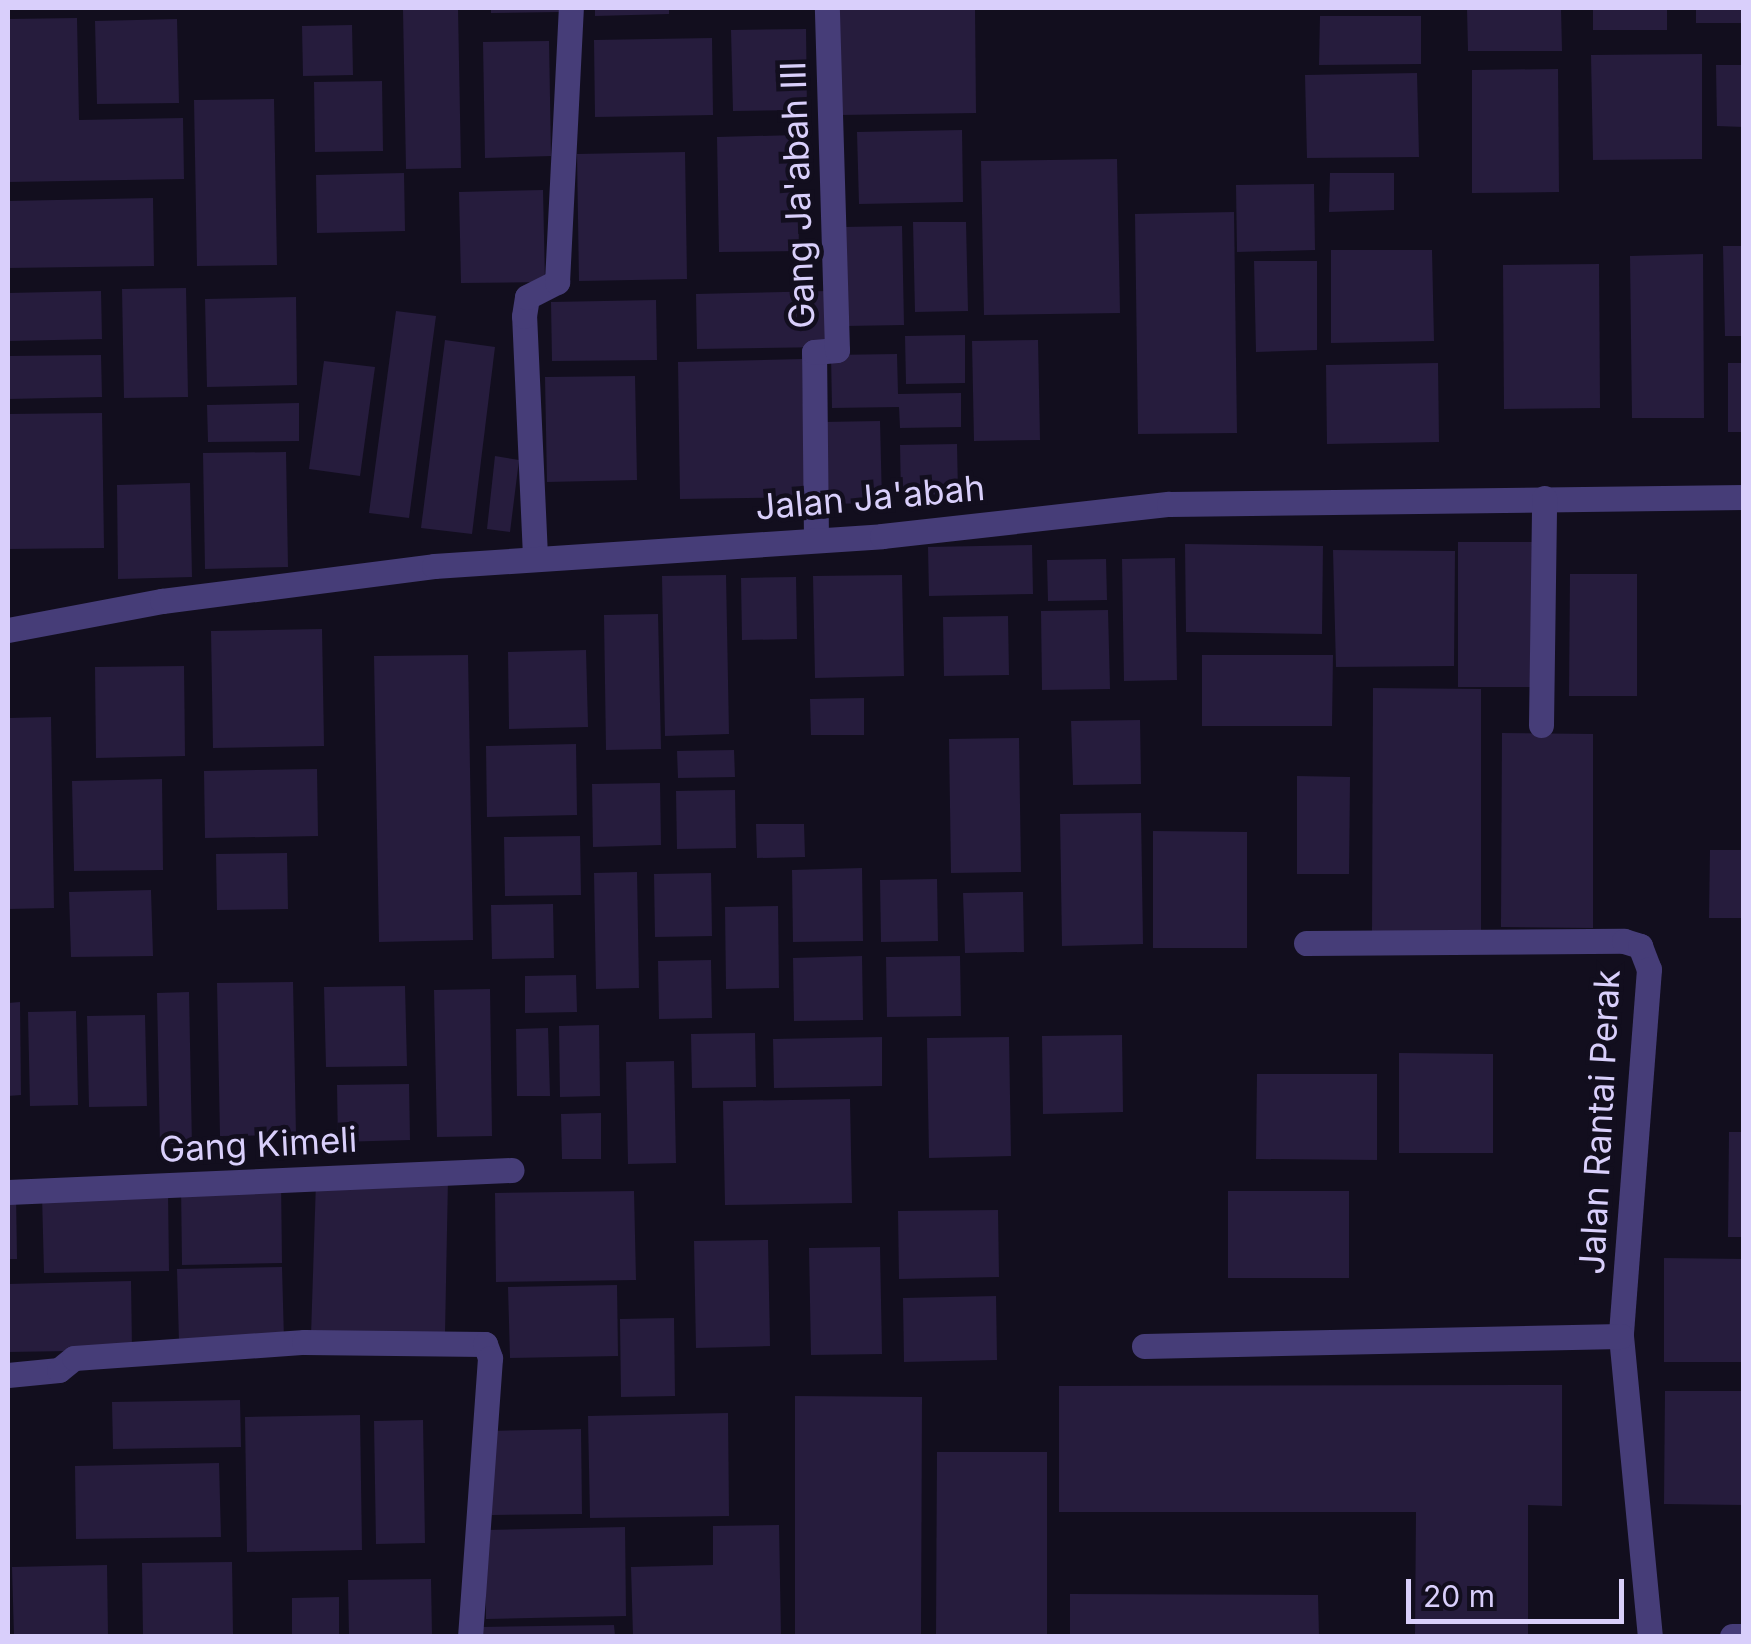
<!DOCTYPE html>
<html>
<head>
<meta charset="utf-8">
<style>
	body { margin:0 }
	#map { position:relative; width:1751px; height:1644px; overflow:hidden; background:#120e1e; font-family:Inter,sans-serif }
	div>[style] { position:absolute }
	.building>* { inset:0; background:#261c3d }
	.minor>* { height:25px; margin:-12.5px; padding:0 12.5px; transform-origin:12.5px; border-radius:12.5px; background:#463d78 }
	span { translate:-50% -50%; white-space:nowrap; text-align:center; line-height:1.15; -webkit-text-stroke:9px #120e1e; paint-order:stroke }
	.street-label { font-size:35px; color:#d9cffb }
	.frame { position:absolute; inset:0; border:10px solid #d9cffb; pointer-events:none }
	.scale { position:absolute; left:1406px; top:1579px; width:218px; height:45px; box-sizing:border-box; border:5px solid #d9cffb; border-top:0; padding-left:12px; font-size:30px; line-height:35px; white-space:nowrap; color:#d9cffb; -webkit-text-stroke:8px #120e1e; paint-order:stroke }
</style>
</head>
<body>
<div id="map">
	<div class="building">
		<i style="clip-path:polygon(491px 8px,560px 8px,560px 12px,491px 13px)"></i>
		<i style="clip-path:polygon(595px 8px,669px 8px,669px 14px,595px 16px)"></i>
		<i style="clip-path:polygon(838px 8px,975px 8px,976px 113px,840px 115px)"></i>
		<i style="clip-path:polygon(1467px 8px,1561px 8px,1562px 51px,1468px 51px)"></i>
		<i style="clip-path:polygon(1593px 8px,1667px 8px,1667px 30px,1593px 30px)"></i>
		<i style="clip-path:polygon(1696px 8px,1744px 8px,1744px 23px,1696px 23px)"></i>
		<i style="clip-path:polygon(458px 9px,461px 168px,406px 169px,403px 10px)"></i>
		<i style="clip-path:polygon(1320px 16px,1421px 16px,1421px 64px,1319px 65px)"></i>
		<i style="clip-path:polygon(77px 18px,79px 120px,183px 118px,184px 179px,8px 182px,8px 19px)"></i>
		<i style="clip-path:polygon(177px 19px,179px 103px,97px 104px,95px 21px)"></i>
		<i style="clip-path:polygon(352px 25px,353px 75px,303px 76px,302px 26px)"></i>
		<i style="clip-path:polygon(806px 29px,807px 110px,733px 111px,731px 30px)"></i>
		<i style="clip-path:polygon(712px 38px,713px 115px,595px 117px,594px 40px)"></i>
		<i style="clip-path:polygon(549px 41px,551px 156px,485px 158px,483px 42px)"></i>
		<i style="clip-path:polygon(1702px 54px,1702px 159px,1593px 160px,1591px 55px)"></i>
		<i style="clip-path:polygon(1716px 65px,1744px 65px,1744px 127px,1717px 126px)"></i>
		<i style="clip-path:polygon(1558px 69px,1559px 192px,1472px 193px,1472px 70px)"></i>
		<i style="clip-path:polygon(1417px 73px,1419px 157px,1307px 158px,1305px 75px)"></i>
		<i style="clip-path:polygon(382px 81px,383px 151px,315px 152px,314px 82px)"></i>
		<i style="clip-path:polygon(274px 99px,277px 265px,197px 266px,194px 100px)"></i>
		<i style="clip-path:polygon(962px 130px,963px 202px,859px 204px,857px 132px)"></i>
		<i style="clip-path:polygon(797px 135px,799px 251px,719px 252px,717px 137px)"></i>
		<i style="clip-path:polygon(685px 152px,687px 279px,579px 281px,577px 154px)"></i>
		<i style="clip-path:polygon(1117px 159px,1120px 313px,984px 315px,981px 161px)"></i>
		<i style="clip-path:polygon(404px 173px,405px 231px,317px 233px,316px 175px)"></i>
		<i style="clip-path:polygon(1330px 173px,1394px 173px,1394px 210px,1329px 212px)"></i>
		<i style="clip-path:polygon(1314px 184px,1315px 250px,1237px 252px,1236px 185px)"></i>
		<i style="clip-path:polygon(543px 190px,545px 282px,461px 283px,459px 192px)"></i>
		<i style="clip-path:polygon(153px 198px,154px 266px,8px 268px,8px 201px)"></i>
		<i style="clip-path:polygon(1234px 212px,1237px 433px,1138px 434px,1135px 214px)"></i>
		<i style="clip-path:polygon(913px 222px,966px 222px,968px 311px,915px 312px)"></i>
		<i style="clip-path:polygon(902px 226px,904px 325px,845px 326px,843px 227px)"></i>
		<i style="clip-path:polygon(1723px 246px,1744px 246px,1744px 336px,1725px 336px)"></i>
		<i style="clip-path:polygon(1331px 250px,1432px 250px,1434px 341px,1331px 343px)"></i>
		<i style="clip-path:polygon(1703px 254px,1704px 418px,1632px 418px,1630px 256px)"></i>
		<i style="clip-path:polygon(1254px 261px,1317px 261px,1317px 350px,1256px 352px)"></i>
		<i style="clip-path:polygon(1599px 264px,1600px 408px,1504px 409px,1503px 265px)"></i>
		<i style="clip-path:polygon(186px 288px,188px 397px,124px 398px,122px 289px)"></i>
		<i style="clip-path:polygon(101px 291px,102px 339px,8px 341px,8px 293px)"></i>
		<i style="clip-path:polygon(828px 291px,828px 347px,697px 349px,696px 294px)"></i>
		<i style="clip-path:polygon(296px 297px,297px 385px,207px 387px,205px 299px)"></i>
		<i style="clip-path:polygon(656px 300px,657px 360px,552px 361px,551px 302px)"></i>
		<i style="clip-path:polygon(396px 311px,436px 316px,409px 518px,369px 513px)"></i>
		<i style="clip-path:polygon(965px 335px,965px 383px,906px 384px,905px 336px)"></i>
		<i style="clip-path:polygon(445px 340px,495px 347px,472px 534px,421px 528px)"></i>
		<i style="clip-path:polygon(1038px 340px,1040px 440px,974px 441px,972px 341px)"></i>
		<i style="clip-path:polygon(897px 354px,898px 394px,961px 393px,961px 427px,900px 428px,899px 407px,832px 408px,831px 355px)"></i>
		<i style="clip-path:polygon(101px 355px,102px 397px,8px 399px,8px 356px)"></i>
		<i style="clip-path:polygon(802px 359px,805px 497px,680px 499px,678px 362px)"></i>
		<i style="clip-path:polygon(324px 361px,375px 367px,360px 476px,309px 469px)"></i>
		<i style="clip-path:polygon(1438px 363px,1439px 442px,1327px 444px,1326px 365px)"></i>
		<i style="clip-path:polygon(1728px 363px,1744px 363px,1744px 432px,1728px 432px)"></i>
		<i style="clip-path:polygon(635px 376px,637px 480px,547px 482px,545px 377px)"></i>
		<i style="clip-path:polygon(299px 403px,299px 441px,208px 442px,207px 405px)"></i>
		<i style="clip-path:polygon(102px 413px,104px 548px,8px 549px,8px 414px)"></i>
		<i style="clip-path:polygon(880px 421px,882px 503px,824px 504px,823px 422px)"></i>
		<i style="clip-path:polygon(957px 444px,958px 494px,901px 495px,900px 445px)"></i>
		<i style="clip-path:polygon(286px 452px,288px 567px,205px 569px,203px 453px)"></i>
		<i style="clip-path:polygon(495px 456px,519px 460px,510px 532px,487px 529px)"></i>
		<i style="clip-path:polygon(190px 483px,192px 577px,118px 579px,117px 485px)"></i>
		<i style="clip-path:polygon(1458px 542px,1532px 542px,1531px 687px,1458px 687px)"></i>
		<i style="clip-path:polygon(1185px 544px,1323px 546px,1322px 634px,1186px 632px)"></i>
		<i style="clip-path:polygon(1032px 545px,1033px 594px,929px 596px,928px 547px)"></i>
		<i style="clip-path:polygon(1333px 550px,1455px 551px,1454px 666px,1336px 667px)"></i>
		<i style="clip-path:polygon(1175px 558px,1177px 680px,1124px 681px,1122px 559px)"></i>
		<i style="clip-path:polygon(1106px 559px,1107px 600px,1048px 601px,1047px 560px)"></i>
		<i style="clip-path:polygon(1570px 574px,1637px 574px,1637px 696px,1569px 696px)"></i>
		<i style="clip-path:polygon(726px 575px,729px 734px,665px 736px,662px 576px)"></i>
		<i style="clip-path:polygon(902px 575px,904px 676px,815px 678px,813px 576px)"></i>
		<i style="clip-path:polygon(796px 577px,797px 639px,742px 640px,741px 578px)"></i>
		<i style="clip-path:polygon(1108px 610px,1110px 689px,1042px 690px,1041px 611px)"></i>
		<i style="clip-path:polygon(658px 614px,661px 749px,606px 750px,604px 615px)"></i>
		<i style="clip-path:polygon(1008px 616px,1009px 675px,944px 676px,943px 617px)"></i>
		<i style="clip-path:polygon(322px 629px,324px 746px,213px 748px,211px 631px)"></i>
		<i style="clip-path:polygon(586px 650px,588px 727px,509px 729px,508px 652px)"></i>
		<i style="clip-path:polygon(468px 655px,473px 940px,379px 942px,374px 656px)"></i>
		<i style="clip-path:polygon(1202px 655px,1333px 655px,1332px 726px,1202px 726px)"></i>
		<i style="clip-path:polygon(184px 666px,185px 756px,96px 758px,95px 667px)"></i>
		<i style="clip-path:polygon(1373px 688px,1481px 689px,1481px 936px,1372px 935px)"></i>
		<i style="clip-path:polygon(864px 698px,864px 735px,811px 735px,810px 699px)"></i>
		<i style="clip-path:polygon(51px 717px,54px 908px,8px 909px,8px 718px)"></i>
		<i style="clip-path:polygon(1140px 720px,1141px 784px,1073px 785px,1071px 721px)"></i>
		<i style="clip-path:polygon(1502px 733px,1593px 734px,1593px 928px,1501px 927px)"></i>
		<i style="clip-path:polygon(1019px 738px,1021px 872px,951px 873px,949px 739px)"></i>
		<i style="clip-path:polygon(576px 744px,577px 815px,487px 817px,486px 746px)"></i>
		<i style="clip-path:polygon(734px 750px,735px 777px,678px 778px,677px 751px)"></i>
		<i style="clip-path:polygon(317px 769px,318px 836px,205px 838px,204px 771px)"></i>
		<i style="clip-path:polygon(1297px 776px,1350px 777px,1349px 874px,1297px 874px)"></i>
		<i style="clip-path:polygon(162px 779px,163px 870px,74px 871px,72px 781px)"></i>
		<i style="clip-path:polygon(660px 783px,661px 845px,593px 847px,592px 784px)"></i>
		<i style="clip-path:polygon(735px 790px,736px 848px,677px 849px,676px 791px)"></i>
		<i style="clip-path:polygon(1141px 813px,1143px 944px,1062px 946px,1060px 814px)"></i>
		<i style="clip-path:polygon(756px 824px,804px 824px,805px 857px,757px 858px)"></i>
		<i style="clip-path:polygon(1153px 831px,1247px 832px,1247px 948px,1153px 948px)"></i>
		<i style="clip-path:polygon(580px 836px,581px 895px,505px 896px,504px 837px)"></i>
		<i style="clip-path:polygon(1710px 850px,1744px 850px,1744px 918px,1709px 918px)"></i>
		<i style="clip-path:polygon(287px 853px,288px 909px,217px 910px,216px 854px)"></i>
		<i style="clip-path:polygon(862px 868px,863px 941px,793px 942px,792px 870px)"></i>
		<i style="clip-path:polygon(637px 872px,639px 988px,596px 989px,594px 873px)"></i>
		<i style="clip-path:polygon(711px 873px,712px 936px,655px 937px,654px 874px)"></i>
		<i style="clip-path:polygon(937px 879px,938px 941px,881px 942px,880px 880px)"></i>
		<i style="clip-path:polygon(151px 890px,153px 956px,71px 957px,69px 892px)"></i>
		<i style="clip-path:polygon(1023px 892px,1024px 952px,965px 953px,963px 893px)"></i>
		<i style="clip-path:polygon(553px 904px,554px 958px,492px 959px,491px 905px)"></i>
		<i style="clip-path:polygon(778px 906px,779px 988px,726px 989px,725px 907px)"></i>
		<i style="clip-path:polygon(862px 956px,863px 1020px,794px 1021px,793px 958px)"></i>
		<i style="clip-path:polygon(960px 956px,961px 1016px,887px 1017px,886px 957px)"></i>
		<i style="clip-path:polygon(711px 960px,712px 1018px,659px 1019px,658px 961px)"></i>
		<i style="clip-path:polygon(576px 975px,577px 1012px,525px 1013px,525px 976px)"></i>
		<i style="clip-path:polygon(293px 982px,296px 1135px,220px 1136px,217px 983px)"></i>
		<i style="clip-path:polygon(405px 986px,407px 1066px,326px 1067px,324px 987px)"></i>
		<i style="clip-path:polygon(490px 989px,492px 1136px,437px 1137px,434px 990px)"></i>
		<i style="clip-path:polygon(189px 992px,192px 1147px,160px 1147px,157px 993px)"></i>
		<i style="clip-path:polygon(20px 1002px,21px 1095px,8px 1096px,8px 1003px)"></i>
		<i style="clip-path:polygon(76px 1011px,78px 1105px,30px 1106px,28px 1012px)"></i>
		<i style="clip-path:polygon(145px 1015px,147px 1106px,89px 1107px,87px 1016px)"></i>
		<i style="clip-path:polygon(599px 1025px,600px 1096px,560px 1097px,559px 1026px)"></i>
		<i style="clip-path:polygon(548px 1028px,550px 1096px,517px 1096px,516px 1029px)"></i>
		<i style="clip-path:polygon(755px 1033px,756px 1087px,692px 1088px,691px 1034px)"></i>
		<i style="clip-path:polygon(1122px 1035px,1123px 1112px,1043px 1114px,1042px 1036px)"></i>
		<i style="clip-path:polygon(882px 1037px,882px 1086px,774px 1088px,773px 1039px)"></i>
		<i style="clip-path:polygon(1009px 1037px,1011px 1156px,929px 1158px,927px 1038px)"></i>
		<i style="clip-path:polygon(1399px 1053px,1493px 1054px,1493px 1153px,1399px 1153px)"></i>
		<i style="clip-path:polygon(674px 1061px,676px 1163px,628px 1164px,626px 1062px)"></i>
		<i style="clip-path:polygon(1257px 1074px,1377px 1074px,1377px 1160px,1256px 1159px)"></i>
		<i style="clip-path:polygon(409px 1084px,410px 1140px,338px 1142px,337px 1085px)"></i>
		<i style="clip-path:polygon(850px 1099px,852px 1203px,725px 1205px,723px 1101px)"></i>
		<i style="clip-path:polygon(601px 1113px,601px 1159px,562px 1159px,561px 1114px)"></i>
		<i style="clip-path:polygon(1729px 1132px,1744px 1132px,1744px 1237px,1728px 1237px)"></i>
		<i style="clip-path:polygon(448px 1178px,445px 1334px,311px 1336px,316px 1181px)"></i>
		<i style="clip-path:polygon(281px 1181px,282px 1263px,182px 1265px,181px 1183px)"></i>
		<i style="clip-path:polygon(634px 1191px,636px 1280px,496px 1282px,495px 1193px)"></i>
		<i style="clip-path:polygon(1228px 1191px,1349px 1191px,1349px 1278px,1228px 1278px)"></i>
		<i style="clip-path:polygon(168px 1192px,169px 1271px,44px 1273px,42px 1194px)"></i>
		<i style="clip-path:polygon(16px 1195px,17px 1259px,8px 1259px,8px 1196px)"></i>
		<i style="clip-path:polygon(998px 1210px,999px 1277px,899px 1279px,898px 1211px)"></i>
		<i style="clip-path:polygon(768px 1240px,770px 1346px,696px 1348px,694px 1241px)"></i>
		<i style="clip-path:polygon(880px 1247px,882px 1354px,811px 1355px,809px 1248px)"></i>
		<i style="clip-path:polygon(1664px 1258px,1744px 1259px,1744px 1362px,1664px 1362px)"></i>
		<i style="clip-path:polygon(282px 1267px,284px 1340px,179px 1342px,177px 1269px)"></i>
		<i style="clip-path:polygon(131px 1281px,132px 1350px,8px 1352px,8px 1284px)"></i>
		<i style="clip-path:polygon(617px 1285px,618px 1356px,510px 1358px,508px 1287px)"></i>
		<i style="clip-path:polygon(996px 1296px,997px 1360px,904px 1362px,903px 1298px)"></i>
		<i style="clip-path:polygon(674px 1318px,675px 1396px,621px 1397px,620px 1319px)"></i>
		<i style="clip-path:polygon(1562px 1385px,1562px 1506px,1528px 1505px,1528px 1636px,1415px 1636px,1416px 1512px,1059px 1512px,1059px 1386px)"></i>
		<i style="clip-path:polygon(1665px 1391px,1744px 1391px,1744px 1505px,1664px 1504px)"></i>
		<i style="clip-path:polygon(795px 1396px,922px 1397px,921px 1636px,795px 1636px)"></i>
		<i style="clip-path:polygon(240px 1400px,241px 1447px,113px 1449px,112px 1402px)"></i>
		<i style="clip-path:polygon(728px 1413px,729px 1516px,590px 1518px,588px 1416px)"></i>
		<i style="clip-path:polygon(360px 1415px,362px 1550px,247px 1552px,245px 1417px)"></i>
		<i style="clip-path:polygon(423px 1420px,425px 1543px,376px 1544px,374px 1421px)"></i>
		<i style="clip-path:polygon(581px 1429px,582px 1514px,492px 1515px,490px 1431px)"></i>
		<i style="clip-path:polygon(937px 1452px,1047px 1452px,1047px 1636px,936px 1636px)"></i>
		<i style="clip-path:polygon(219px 1463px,221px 1537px,76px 1539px,75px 1466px)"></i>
		<i style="clip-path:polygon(779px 1525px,781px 1636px,633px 1636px,631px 1567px,713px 1565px,713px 1526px)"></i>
		<i style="clip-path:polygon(625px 1527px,626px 1616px,486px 1619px,485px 1530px)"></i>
		<i style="clip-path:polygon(232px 1562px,233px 1635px,143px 1636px,142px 1563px)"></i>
		<i style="clip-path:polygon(107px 1565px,108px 1636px,14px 1636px,12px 1567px)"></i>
		<i style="clip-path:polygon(431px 1579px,432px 1636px,349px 1636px,348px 1580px)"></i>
		<i style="clip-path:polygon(1070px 1594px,1318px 1595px,1319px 1636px,1070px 1636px)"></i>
		<i style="clip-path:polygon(339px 1597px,339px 1636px,292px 1636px,292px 1598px)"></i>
		<i style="clip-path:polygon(614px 1625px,615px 1636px,482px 1636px,482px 1627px)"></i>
	</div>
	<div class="minor">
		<i style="left:816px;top:540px;width:188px;rotate:-90.6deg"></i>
		<i style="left:814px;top:352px;width:23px;rotate:-5deg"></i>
		<i style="left:837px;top:350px;width:342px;rotate:-91.7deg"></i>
		<i style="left:535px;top:556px;width:240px;rotate:-92.6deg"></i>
		<i style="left:524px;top:316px;width:19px;rotate:-81deg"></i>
		<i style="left:527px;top:297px;width:34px;rotate:-27deg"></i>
		<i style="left:557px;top:282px;width:274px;rotate:-87.1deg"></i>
		<i style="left:8px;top:630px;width:157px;rotate:-10.7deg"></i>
		<i style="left:162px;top:601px;width:274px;rotate:-7.3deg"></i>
		<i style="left:434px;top:566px;width:449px;rotate:-3.8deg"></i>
		<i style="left:882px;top:536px;width:289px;rotate:-6.4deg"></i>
		<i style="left:1169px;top:504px;width:575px;rotate:-0.7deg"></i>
		<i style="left:1541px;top:725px;width:227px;rotate:-89.2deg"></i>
		<i style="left:1306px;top:943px;width:318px;rotate:-0.4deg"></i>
		<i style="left:1624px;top:941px;width:17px;rotate:17deg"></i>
		<i style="left:1640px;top:946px;width:25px;rotate:69deg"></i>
		<i style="left:1649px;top:969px;width:368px;rotate:94.4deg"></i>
		<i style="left:1621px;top:1336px;width:301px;rotate:84.5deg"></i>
		<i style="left:8px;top:1192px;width:504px;rotate:-2.5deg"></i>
		<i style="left:1144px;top:1346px;width:477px;rotate:-1.2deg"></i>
		<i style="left:8px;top:1375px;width:51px;rotate:-5.6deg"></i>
		<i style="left:59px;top:1370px;width:19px;rotate:-39deg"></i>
		<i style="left:74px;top:1358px;width:231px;rotate:-4deg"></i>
		<i style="left:304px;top:1342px;width:181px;rotate:0.6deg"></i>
		<i style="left:485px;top:1344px;width:15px;rotate:70deg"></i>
		<i style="left:490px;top:1358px;width:279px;rotate:94.1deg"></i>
		<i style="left:1732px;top:1636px;width:12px"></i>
	</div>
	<div class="street-label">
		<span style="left:797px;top:195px;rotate:-92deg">Gang Ja'abah III</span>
		<span style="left:870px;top:497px;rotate:-5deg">Jalan Ja'abah</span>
		<span style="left:1599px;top:1122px;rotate:-87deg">Jalan Rantai Perak</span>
		<span style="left:258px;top:1144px;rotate:-3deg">Gang Kimeli</span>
	</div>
	<div class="frame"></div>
	<div class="scale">20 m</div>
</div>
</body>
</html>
